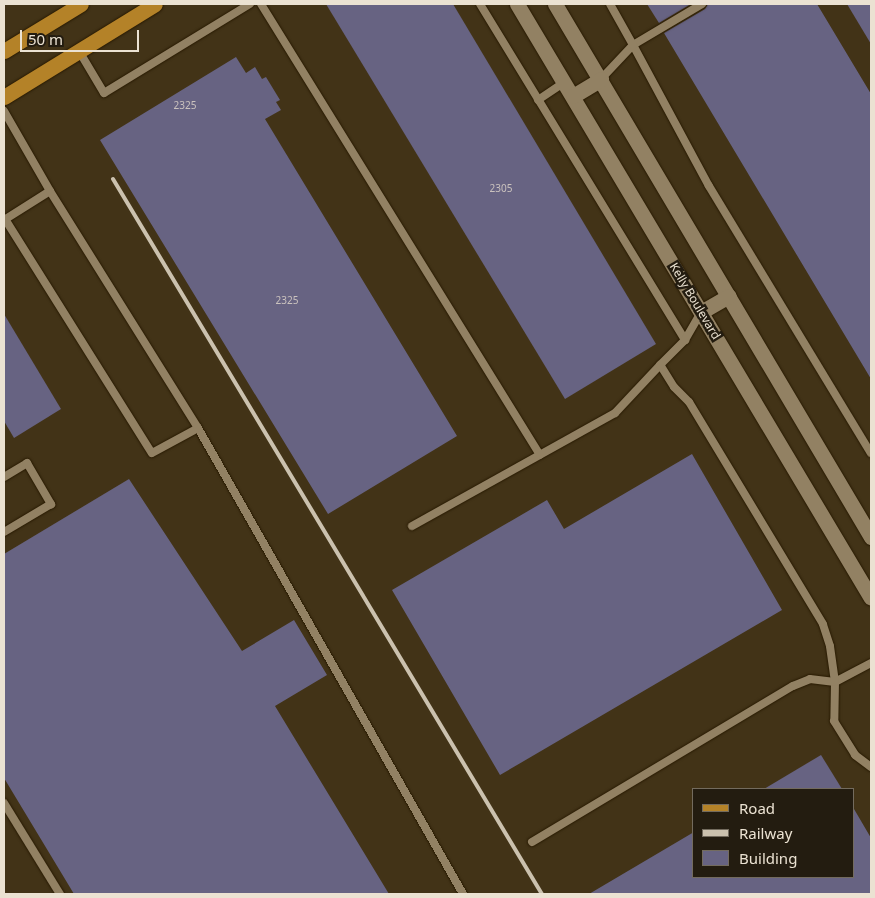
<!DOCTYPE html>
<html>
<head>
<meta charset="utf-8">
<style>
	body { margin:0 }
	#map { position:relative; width:875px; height:898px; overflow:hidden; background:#423317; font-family:"Noto Sans",sans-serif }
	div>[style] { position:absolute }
	.building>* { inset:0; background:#676382 }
	.roads { filter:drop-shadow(0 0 1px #281a00) drop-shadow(0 0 1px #281a00) }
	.lane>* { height:8px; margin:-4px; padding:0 4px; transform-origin:4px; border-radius:4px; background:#928163 }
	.secondary>* { height:15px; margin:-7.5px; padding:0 7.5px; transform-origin:7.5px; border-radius:7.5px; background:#928163 }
	.primary>* { height:15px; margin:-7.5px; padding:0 7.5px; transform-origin:7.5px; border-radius:7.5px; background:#b48228 }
	.rail>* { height:4px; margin:-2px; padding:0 2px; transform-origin:2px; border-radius:2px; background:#cbc1ae }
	span { translate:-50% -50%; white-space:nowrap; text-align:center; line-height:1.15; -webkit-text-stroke:5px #231c10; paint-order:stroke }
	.number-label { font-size:10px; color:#cac2be }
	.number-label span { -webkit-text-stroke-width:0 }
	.street-label { font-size:12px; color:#ebe2d2 }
	.frame { position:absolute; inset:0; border:5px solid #ebe2d2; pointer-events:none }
	.legend { position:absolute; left:692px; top:788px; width:162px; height:90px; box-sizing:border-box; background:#231c10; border:1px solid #736b5e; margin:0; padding:6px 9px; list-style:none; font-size:15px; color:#ebe2d2 }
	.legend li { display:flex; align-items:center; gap:10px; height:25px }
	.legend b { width:25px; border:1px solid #736b5e }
	.scale { position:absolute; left:20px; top:30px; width:119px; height:22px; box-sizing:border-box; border:2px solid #ebe2d2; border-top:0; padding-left:6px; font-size:15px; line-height:18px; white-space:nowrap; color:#ebe2d2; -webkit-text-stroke:4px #231c10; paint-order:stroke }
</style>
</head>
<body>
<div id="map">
	<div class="building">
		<i style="clip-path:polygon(326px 4px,453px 4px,656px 344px,565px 399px)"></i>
		<i style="clip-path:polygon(647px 4px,691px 4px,659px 23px)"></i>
		<i style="clip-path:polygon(708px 4px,817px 4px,871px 94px,871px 379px,664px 33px,705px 9px)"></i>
		<i style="clip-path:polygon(847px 4px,871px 4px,871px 44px)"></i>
		<i style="clip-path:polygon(236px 57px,246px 73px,255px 67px,262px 79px,266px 77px,280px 100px,276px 102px,281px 110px,265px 119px,457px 436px,328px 514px,100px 140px)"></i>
		<i style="clip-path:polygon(4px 314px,61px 409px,14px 438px,4px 421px)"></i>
		<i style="clip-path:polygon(692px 454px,782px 610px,500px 775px,392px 590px,547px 500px,564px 529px)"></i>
		<i style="clip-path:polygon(129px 479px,242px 651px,294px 620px,327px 675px,275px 706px,389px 894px,74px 894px,4px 778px,4px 554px)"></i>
		<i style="clip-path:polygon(821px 755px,842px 789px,764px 789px)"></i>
		<i style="clip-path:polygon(854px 809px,871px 838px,871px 894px,589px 894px,694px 832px,694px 877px,854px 877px)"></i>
	</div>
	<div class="roads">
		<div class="lane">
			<i style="left:261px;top:4px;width:530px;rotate:58.26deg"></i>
			<i style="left:480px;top:4px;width:394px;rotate:58.6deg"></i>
			<i style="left:702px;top:4px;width:80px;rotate:149.3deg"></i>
			<i style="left:633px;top:45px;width:160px;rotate:61.7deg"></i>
			<i style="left:709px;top:186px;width:312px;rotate:58.8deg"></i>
			<i style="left:79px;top:51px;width:49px;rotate:59.2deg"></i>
			<i style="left:104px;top:93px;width:171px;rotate:-31.4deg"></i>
			<i style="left:601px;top:79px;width:47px;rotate:-46.7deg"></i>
			<i style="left:633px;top:45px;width:47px;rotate:-119.3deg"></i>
			<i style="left:538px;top:100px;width:32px;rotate:-34deg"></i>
			<i style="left:4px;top:111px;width:92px;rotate:60.1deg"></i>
			<i style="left:50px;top:191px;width:54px;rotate:147.8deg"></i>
			<i style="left:5px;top:219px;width:276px;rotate:57.9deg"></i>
			<i style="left:152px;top:453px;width:52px;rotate:-28.5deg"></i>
			<i style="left:198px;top:428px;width:279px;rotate:-122deg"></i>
			<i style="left:198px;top:428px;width:536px;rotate:60.37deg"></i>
			<i style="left:4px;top:477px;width:27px;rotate:-31deg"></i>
			<i style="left:27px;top:463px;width:48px;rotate:59.7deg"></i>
			<i style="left:51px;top:504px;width:55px;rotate:149.2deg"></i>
			<i style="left:412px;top:526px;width:232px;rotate:-29.1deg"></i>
			<i style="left:615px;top:413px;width:66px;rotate:-46.8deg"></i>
			<i style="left:871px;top:663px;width:41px;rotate:152.2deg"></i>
			<i style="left:835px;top:682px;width:39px;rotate:91deg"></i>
			<i style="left:834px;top:721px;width:40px;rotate:58deg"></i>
			<i style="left:855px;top:755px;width:20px;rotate:37deg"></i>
			<i style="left:4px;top:803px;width:107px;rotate:58.4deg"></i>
			<i style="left:532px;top:842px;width:304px;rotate:-30.9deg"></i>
			<i style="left:793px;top:686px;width:18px;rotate:-22deg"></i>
			<i style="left:810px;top:679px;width:25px;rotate:7deg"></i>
			<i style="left:835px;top:682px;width:36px;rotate:-98deg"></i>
			<i style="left:830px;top:646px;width:23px;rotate:-108deg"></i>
			<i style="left:823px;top:624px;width:259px;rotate:-121.1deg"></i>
			<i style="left:689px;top:402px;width:21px;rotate:-135deg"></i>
			<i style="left:674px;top:387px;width:26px;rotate:-122deg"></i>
			<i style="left:660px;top:365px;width:35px;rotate:-45deg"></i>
			<i style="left:685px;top:340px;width:32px;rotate:-60deg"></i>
		</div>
		<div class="secondary">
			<i style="left:517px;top:4px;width:691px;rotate:59.21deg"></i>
			<i style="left:555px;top:4px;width:620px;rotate:59.34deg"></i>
			<i style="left:573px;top:96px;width:33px;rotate:-31deg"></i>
			<i style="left:701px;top:312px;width:32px;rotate:-30deg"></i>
		</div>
		<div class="primary">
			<i style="left:4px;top:51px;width:90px;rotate:-31.4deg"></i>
			<i style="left:4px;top:97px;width:177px;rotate:-31.6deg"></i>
		</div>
	</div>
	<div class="rail">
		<i style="left:113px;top:179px;width:834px;rotate:59.04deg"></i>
	</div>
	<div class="number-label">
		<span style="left:185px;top:106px">2325</span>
		<span style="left:501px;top:189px">2305</span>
		<span style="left:287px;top:301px">2325</span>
	</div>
	<div class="street-label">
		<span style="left:695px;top:301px;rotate:59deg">Kelly Boulevard</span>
	</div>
	<div class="frame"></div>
	<ul class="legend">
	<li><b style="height:6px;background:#b48228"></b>Road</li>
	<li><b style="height:6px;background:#cbc1ae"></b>Railway</li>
	<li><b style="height:14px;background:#676382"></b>Building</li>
	</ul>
	<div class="scale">50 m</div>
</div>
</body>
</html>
